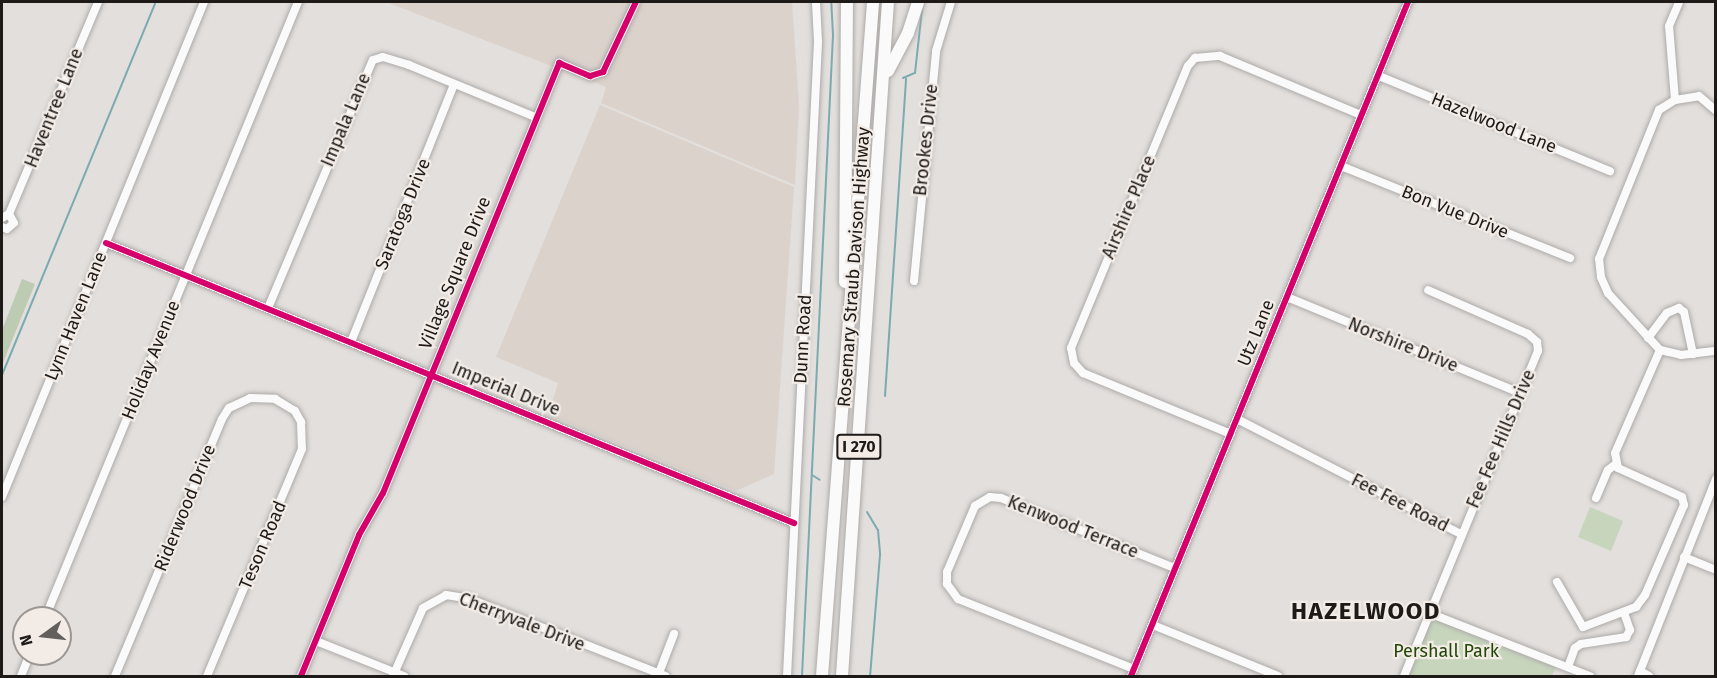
<!DOCTYPE html>
<html>
<head>
<meta charset="utf-8">
<style>
	body { margin:0 }
	#map { position:relative; width:1717px; height:678px; overflow:hidden; background:#e2dfdc; font-family:"Fira Sans",sans-serif }
	div>[style] { position:absolute }
	.built>* { inset:0; background:#dbd2cc }
	.green>* { inset:0; background:#c7d5bd }
	.forest>* { inset:0; background:#bccbb1 }
	.stream>* { height:2px; margin:-1px; padding:0 1px; transform-origin:1px; border-radius:1px; background:#7caab0 }
	.roads { filter:drop-shadow(0 0 2px #adaaa8) drop-shadow(0 0 2px #adaaa8) }
	.minor>* { height:8px; margin:-4px; padding:0 4px; transform-origin:4px; border-radius:4px; background:#fbfafa }
	.highway>* { height:12px; margin:-6px; padding:0 6px; transform-origin:6px; border-radius:6px; background:#fbfafa }
	.cycleway>* { height:6px; margin:-3px; padding:0 3px; transform-origin:3px; border-radius:3px; background:#d6006c }
	span { translate:-50% -50%; white-space:nowrap; text-align:center; line-height:1.15; -webkit-text-stroke:4.5px #f2ebe6; paint-order:stroke }
	.shield-label span { padding:2px 4px; background:#f2ebe6; border:2px solid; border-radius:4px; -webkit-text-stroke-width:0 }
	.shield-label { font-size:16px; color:#1d1a18; font-weight:700 }
	.street-label { font-size:18px; color:#1d1a18 }
	.park-label { font-size:18px; color:#224707 }
	.district-label { font-size:24px; color:#1d1a18; font-weight:700; letter-spacing:1.5px }
	.frame { position:absolute; inset:0; border:3px solid #1d1a18; pointer-events:none }
	.north { position:absolute; left:12px; top:606px; width:60px; height:60px; box-sizing:border-box; background:#f2ebe6; border:2px solid #9d9794; border-radius:50%; rotate:255deg; font-size:16px; font-weight:700; line-height:24px; text-align:center; color:#1d1a18 }
	.north::after { content:''; display:block; margin:auto; width:21px; height:27px; background:#625f5d; clip-path:polygon(50% 0,100% 100%,50% 72%,0 100%) }
</style>
</head>
<body>
<div id="map">
	<div class="built">
		<i style="clip-path:polygon(386px 2px,792px 2px,799px 105px,795px 185px,601px 103px,606px 87px)"></i>
		<i style="clip-path:polygon(600px 105px,794px 187px,774px 474px,736px 491px,548px 415px,558px 383px,496px 357px)"></i>
	</div>
	<div class="green">
		<i style="clip-path:polygon(1590px 507px,1623px 521px,1611px 551px,1578px 537px)"></i>
		<i style="clip-path:polygon(1431px 618px,1556px 667px,1552px 676px,1408px 676px)"></i>
	</div>
	<div class="forest">
		<i style="clip-path:polygon(22px 279px,35px 284px,2px 365px,2px 330px)"></i>
	</div>
	<div class="stream">
		<i style="left:903px;top:78px;width:13px;rotate:-23deg"></i>
		<i style="left:915px;top:73px;width:63px;rotate:-83.7deg"></i>
		<i style="left:2px;top:375px;width:404px;rotate:-67.6deg"></i>
		<i style="left:885px;top:396px;width:318px;rotate:-86.2deg"></i>
		<i style="left:812px;top:475px;width:9px;rotate:32deg"></i>
		<i style="left:867px;top:512px;width:21px;rotate:59deg"></i>
		<i style="left:878px;top:530px;width:25px;rotate:85deg"></i>
		<i style="left:880px;top:555px;width:121px;rotate:94.7deg"></i>
		<i style="left:802px;top:676px;width:642px;rotate:-87.23deg"></i>
		<i style="left:833px;top:35px;width:33px;rotate:-93deg"></i>
	</div>
	<div class="roads">
		<div class="minor">
			<i style="left:1379px;top:76px;width:250px;rotate:22.4deg"></i>
			<i style="left:1675px;top:100px;width:74px;rotate:-94.6deg"></i>
			<i style="left:1669px;top:26px;width:26px;rotate:-67deg"></i>
			<i style="left:1341px;top:166px;width:247px;rotate:21.9deg"></i>
			<i style="left:9px;top:214px;width:230px;rotate:-67.2deg"></i>
			<i style="left:2px;top:218px;width:8px;rotate:-30deg"></i>
			<i style="left:2px;top:227px;width:5px;rotate:22deg"></i>
			<i style="left:7px;top:229px;width:9px;rotate:-41deg"></i>
			<i style="left:14px;top:223px;width:10px;rotate:-119deg"></i>
			<i style="left:106px;top:243px;width:743px;rotate:22.15deg"></i>
			<i style="left:914px;top:281px;width:231px;rotate:-84.5deg"></i>
			<i style="left:936px;top:51px;width:51px;rotate:-73deg"></i>
			<i style="left:1287px;top:297px;width:252px;rotate:22.4deg"></i>
			<i style="left:268px;top:308px;width:269px;rotate:-67.1deg"></i>
			<i style="left:373px;top:60px;width:10px;rotate:-17deg"></i>
			<i style="left:383px;top:57px;width:27px;rotate:17deg"></i>
			<i style="left:409px;top:65px;width:136px;rotate:22.4deg"></i>
			<i style="left:1648px;top:338px;width:31px;rotate:-53deg"></i>
			<i style="left:1667px;top:313px;width:13px;rotate:-23deg"></i>
			<i style="left:1679px;top:308px;width:6px;rotate:39deg"></i>
			<i style="left:1684px;top:312px;width:43px;rotate:77.9deg"></i>
			<i style="left:351px;top:342px;width:277px;rotate:-68.2deg"></i>
			<i style="left:1660px;top:350px;width:77px;rotate:-132.4deg"></i>
			<i style="left:1608px;top:293px;width:17px;rotate:-114deg"></i>
			<i style="left:1601px;top:277px;width:18px;rotate:-96deg"></i>
			<i style="left:1599px;top:259px;width:161px;rotate:-68.1deg"></i>
			<i style="left:1659px;top:110px;width:19px;rotate:-32deg"></i>
			<i style="left:1675px;top:100px;width:24px;rotate:-9deg"></i>
			<i style="left:1699px;top:96px;width:23px;rotate:41deg"></i>
			<i style="left:1237px;top:419px;width:252px;rotate:27.2deg"></i>
			<i style="left:1231px;top:434px;width:160px;rotate:-157.6deg"></i>
			<i style="left:1083px;top:373px;width:13px;rotate:-132deg"></i>
			<i style="left:1074px;top:363px;width:15px;rotate:-101deg"></i>
			<i style="left:1071px;top:348px;width:305px;rotate:-67.5deg"></i>
			<i style="left:1188px;top:66px;width:11px;rotate:-49deg"></i>
			<i style="left:1195px;top:58px;width:25px;rotate:-5deg"></i>
			<i style="left:1220px;top:56px;width:153px;rotate:22.7deg"></i>
			<i style="left:2px;top:497px;width:535px;rotate:-67.8deg"></i>
			<i style="left:1596px;top:498px;width:30px;rotate:-67deg"></i>
			<i style="left:1608px;top:470px;width:10px;rotate:-37deg"></i>
			<i style="left:1684px;top:557px;width:35px;rotate:22deg"></i>
			<i style="left:1557px;top:582px;width:52px;rotate:60deg"></i>
			<i style="left:1583px;top:627px;width:57px;rotate:-20.7deg"></i>
			<i style="left:1636px;top:607px;width:15px;rotate:-53deg"></i>
			<i style="left:1645px;top:595px;width:98px;rotate:-66.6deg"></i>
			<i style="left:1684px;top:505px;width:8px;rotate:-104deg"></i>
			<i style="left:1682px;top:497px;width:70px;rotate:-155.6deg"></i>
			<i style="left:1618px;top:468px;width:15px;rotate:-101deg"></i>
			<i style="left:1615px;top:453px;width:112px;rotate:-66.4deg"></i>
			<i style="left:1660px;top:350px;width:22px;rotate:13deg"></i>
			<i style="left:1681px;top:355px;width:35px;rotate:-7deg"></i>
			<i style="left:1429px;top:613px;width:173px;rotate:21.4deg"></i>
			<i style="left:45px;top:618px;width:666px;rotate:-67.67deg"></i>
			<i style="left:1153px;top:625px;width:135px;rotate:22.2deg"></i>
			<i style="left:316px;top:641px;width:95px;rotate:21.7deg"></i>
			<i style="left:1568px;top:667px;width:20px;rotate:-70deg"></i>
			<i style="left:1575px;top:648px;width:7px;rotate:-34deg"></i>
			<i style="left:1581px;top:644px;width:46px;rotate:-8.8deg"></i>
			<i style="left:1626px;top:637px;width:8px;rotate:-60deg"></i>
			<i style="left:1630px;top:630px;width:18px;rotate:-109deg"></i>
			<i style="left:1134px;top:669px;width:189px;rotate:-158.3deg"></i>
			<i style="left:958px;top:599px;width:19px;rotate:-126deg"></i>
			<i style="left:947px;top:584px;width:12px;rotate:-90deg"></i>
			<i style="left:947px;top:572px;width:72px;rotate:-67deg"></i>
			<i style="left:975px;top:506px;width:17px;rotate:-31deg"></i>
			<i style="left:990px;top:497px;width:11px;rotate:5deg"></i>
			<i style="left:1001px;top:498px;width:187px;rotate:22deg"></i>
			<i style="left:1640px;top:671px;width:10px;rotate:29deg"></i>
			<i style="left:659px;top:673px;width:42px;rotate:-69deg"></i>
			<i style="left:21px;top:676px;width:24px;rotate:-68deg"></i>
			<i style="left:115px;top:676px;width:278px;rotate:-67.4deg"></i>
			<i style="left:222px;top:419px;width:13px;rotate:-58deg"></i>
			<i style="left:229px;top:408px;width:23px;rotate:-25deg"></i>
			<i style="left:250px;top:398px;width:25px;rotate:2deg"></i>
			<i style="left:275px;top:399px;width:23px;rotate:31deg"></i>
			<i style="left:295px;top:411px;width:13px;rotate:61deg"></i>
			<i style="left:301px;top:422px;width:27px;rotate:88deg"></i>
			<i style="left:302px;top:449px;width:246px;rotate:112.7deg"></i>
			<i style="left:301px;top:676px;width:152px;rotate:-67.6deg"></i>
			<i style="left:359px;top:535px;width:48px;rotate:-60.3deg"></i>
			<i style="left:383px;top:493px;width:465px;rotate:-67.7deg"></i>
			<i style="left:559px;top:63px;width:34px;rotate:23deg"></i>
			<i style="left:590px;top:76px;width:14px;rotate:-17deg"></i>
			<i style="left:603px;top:72px;width:77px;rotate:-64.8deg"></i>
			<i style="left:393px;top:676px;width:74px;rotate:-66.2deg"></i>
			<i style="left:423px;top:608px;width:26px;rotate:-29deg"></i>
			<i style="left:446px;top:595px;width:24px;rotate:9deg"></i>
			<i style="left:470px;top:599px;width:210px;rotate:21.5deg"></i>
			<i style="left:787px;top:676px;width:635px;rotate:-87.2deg"></i>
			<i style="left:818px;top:42px;width:40px;rotate:-92.9deg"></i>
			<i style="left:1131px;top:676px;width:729px;rotate:-67.66deg"></i>
			<i style="left:1404px;top:676px;width:352px;rotate:-67.6deg"></i>
			<i style="left:1538px;top:351px;width:9px;rotate:-96deg"></i>
			<i style="left:1537px;top:342px;width:12px;rotate:-138deg"></i>
			<i style="left:1528px;top:334px;width:109px;rotate:-156.3deg"></i>
			<i style="left:1638px;top:676px;width:212px;rotate:-68.4deg"></i>
		</div>
		<div class="highway">
			<i style="left:888px;top:71px;width:43px;rotate:-62.2deg"></i>
			<i style="left:908px;top:33px;width:33px;rotate:-72deg"></i>
			<i style="left:845px;top:282px;width:280px;rotate:-89.6deg"></i>
			<i style="left:822px;top:676px;width:676px;rotate:-85.67deg"></i>
			<i style="left:842px;top:676px;width:676px;rotate:-86.1deg"></i>
		</div>
	</div>
	<div class="cycleway">
		<i style="left:106px;top:243px;width:743px;rotate:22.15deg"></i>
		<i style="left:301px;top:676px;width:152px;rotate:-67.6deg"></i>
		<i style="left:359px;top:535px;width:48px;rotate:-60.3deg"></i>
		<i style="left:383px;top:493px;width:465px;rotate:-67.7deg"></i>
		<i style="left:559px;top:63px;width:34px;rotate:23deg"></i>
		<i style="left:590px;top:76px;width:14px;rotate:-17deg"></i>
		<i style="left:603px;top:72px;width:77px;rotate:-64.8deg"></i>
		<i style="left:1131px;top:676px;width:729px;rotate:-67.66deg"></i>
	</div>
	<div class="shield-label">
		<span style="left:859px;top:447px">I 270</span>
	</div>
	<div class="street-label">
		<span style="left:54px;top:108px;rotate:-68deg">Haventree Lane</span>
		<span style="left:346px;top:120px;rotate:-67deg">Impala Lane</span>
		<span style="left:1494px;top:123px;rotate:22deg">Hazelwood Lane</span>
		<span style="left:926px;top:140px;rotate:-84deg">Brookes Drive</span>
		<span style="left:1129px;top:207px;rotate:-67deg">Airshire Place</span>
		<span style="left:1455px;top:212px;rotate:22deg">Bon Vue Drive</span>
		<span style="left:403px;top:214px;rotate:-68deg">Saratoga Drive</span>
		<span style="left:854px;top:267px;rotate:-86deg">Rosemary Straub Davison Highway</span>
		<span style="left:455px;top:273px;rotate:-68deg">Village Square Drive</span>
		<span style="left:76px;top:316px;rotate:-68deg">Lynn Haven Lane</span>
		<span style="left:1256px;top:333px;rotate:-68deg">Utz Lane</span>
		<span style="left:803px;top:339px;rotate:-87deg">Dunn Road</span>
		<span style="left:1403px;top:345px;rotate:22deg">Norshire Drive</span>
		<span style="left:151px;top:360px;rotate:-68deg">Holiday Avenue</span>
		<span style="left:506px;top:389px;rotate:22deg">Imperial Drive</span>
		<span style="left:1501px;top:439px;rotate:-67deg">Fee Fee Hills Drive</span>
		<span style="left:1400px;top:503px;rotate:27deg">Fee Fee Road</span>
		<span style="left:185px;top:508px;rotate:-68deg">Riderwood Drive</span>
		<span style="left:1073px;top:527px;rotate:22deg">Kenwood Terrace</span>
		<span style="left:263px;top:545px;rotate:-67deg">Teson Road</span>
		<span style="left:522px;top:622px;rotate:21deg">Cherryvale Drive</span>
	</div>
	<div class="park-label">
		<span style="left:1446px;top:651px">Pershall Park</span>
	</div>
	<div class="district-label">
		<span style="left:1366px;top:612px">HAZELWOOD</span>
	</div>
	<div class="frame"></div>
	<div class="north">N</div>
</div>
</body>
</html>
